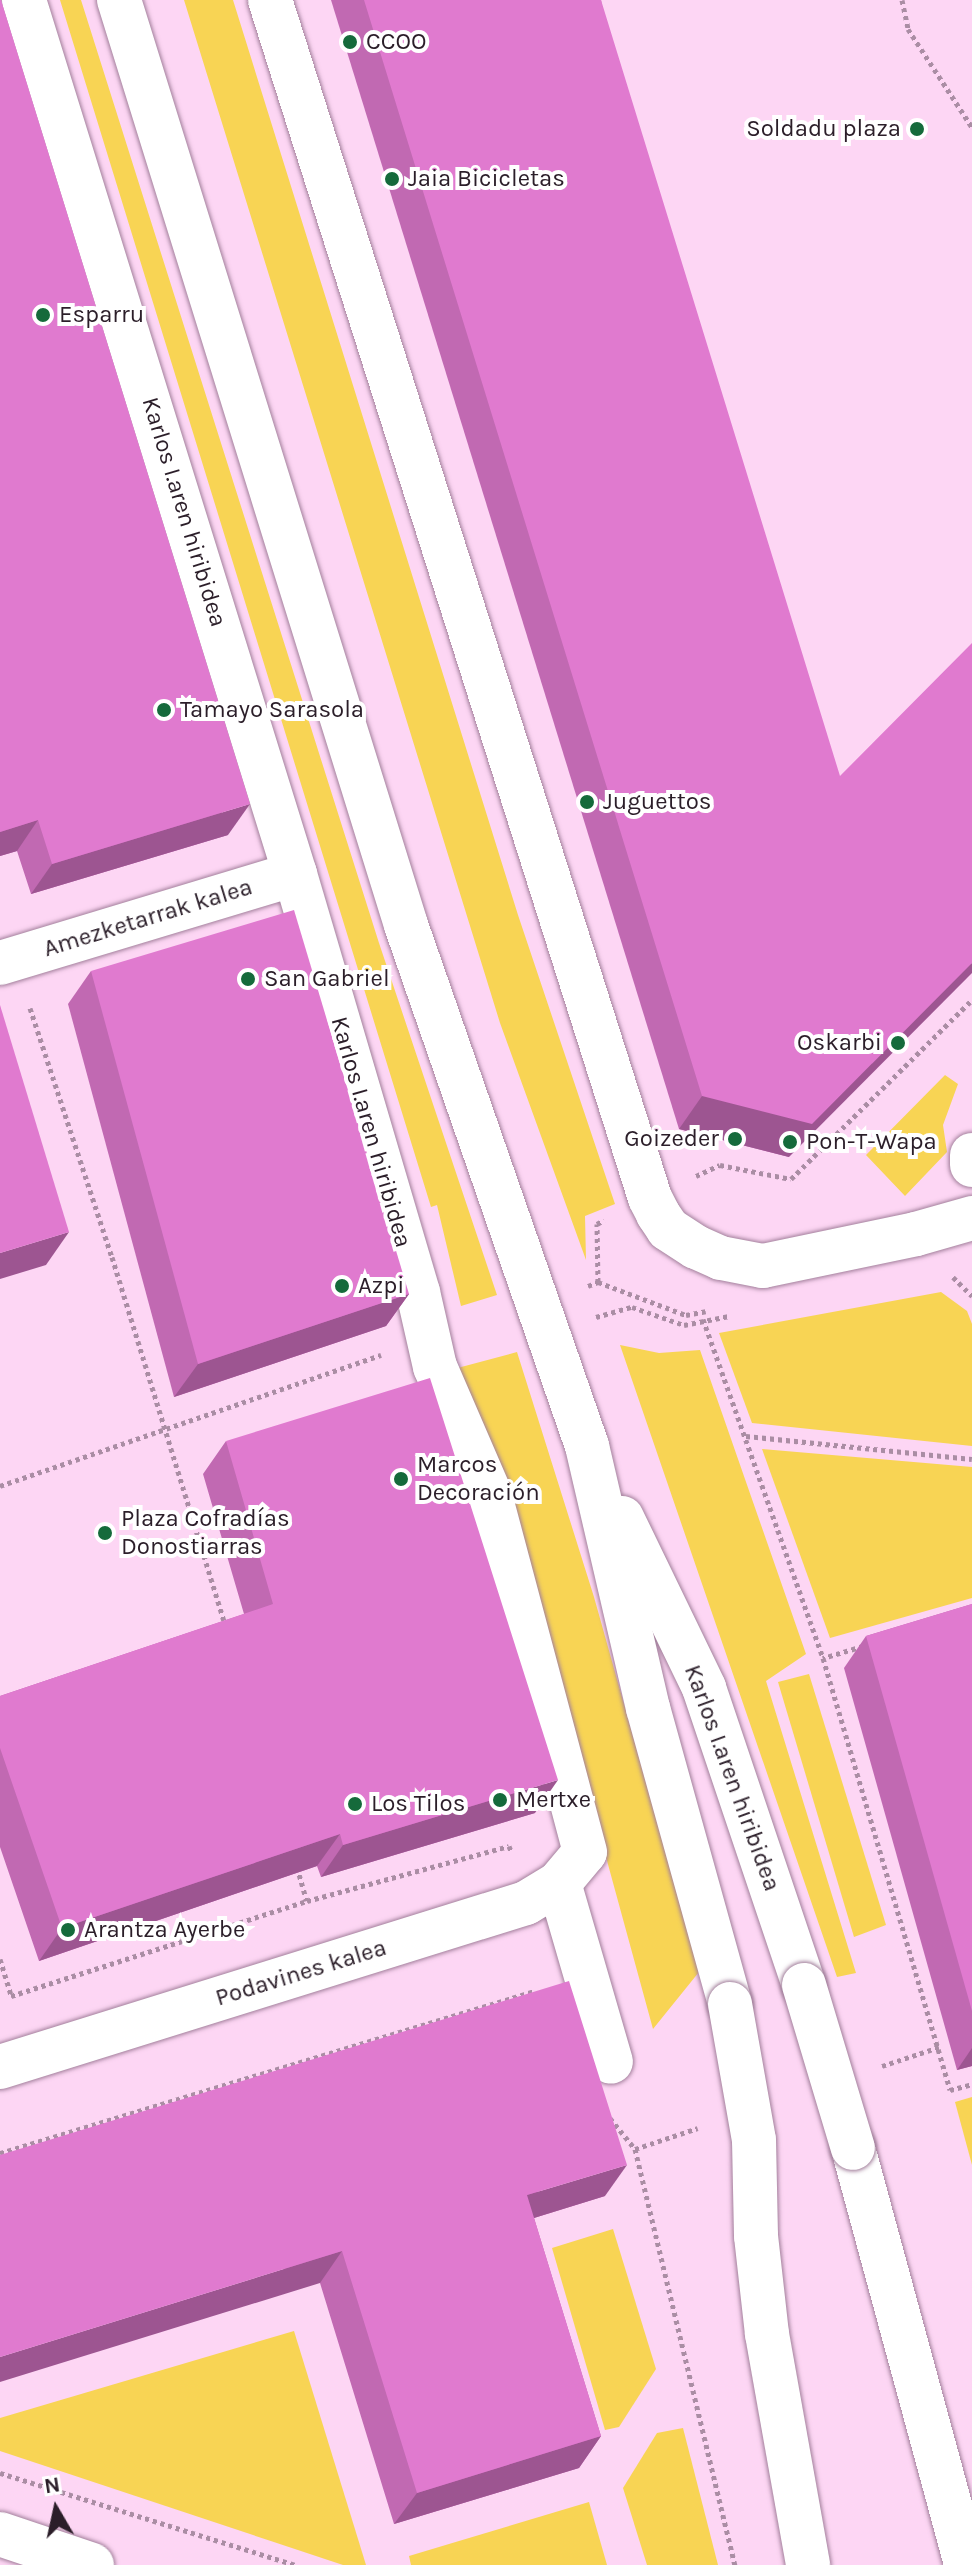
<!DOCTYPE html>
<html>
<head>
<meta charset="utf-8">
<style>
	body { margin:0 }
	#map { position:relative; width:972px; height:2565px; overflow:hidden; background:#fdd6f4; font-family:Karla,sans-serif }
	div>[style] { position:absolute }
	.green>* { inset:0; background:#f8d454 }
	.path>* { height:5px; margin-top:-2.5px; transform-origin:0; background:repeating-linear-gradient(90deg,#aa8da4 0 4px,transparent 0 8px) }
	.roads { filter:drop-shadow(0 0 2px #a3809c) drop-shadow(0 0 2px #a3809c) }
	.minor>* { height:44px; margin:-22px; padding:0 22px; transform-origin:22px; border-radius:22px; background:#fff }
	.major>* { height:44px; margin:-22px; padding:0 22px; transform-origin:22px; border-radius:22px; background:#fff }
	.highway>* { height:44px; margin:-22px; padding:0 22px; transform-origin:22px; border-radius:22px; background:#fff }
	.bridges { filter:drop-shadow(0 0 2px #a3809c) drop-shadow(0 0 2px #a3809c) }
	.highway-bridge>* { height:44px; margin:-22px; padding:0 22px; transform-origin:22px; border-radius:22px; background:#fff }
	.wall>* { inset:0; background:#c169b2 }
	.shaded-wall>* { inset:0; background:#9d5591 }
	.building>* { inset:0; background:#e07acf }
	.dots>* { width:22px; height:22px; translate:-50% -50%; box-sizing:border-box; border:4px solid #fff; border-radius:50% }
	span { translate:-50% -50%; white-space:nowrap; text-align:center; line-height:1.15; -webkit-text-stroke:8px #fff; paint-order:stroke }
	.poi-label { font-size:24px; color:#2b1e29 }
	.left { translate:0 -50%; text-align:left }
	.right { translate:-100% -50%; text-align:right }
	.street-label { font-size:24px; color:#2b1e29 }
	.north { position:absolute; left:16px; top:2469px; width:80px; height:80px; -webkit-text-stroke:6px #fff; paint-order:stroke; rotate:351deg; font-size:22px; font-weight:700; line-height:32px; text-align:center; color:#2b1e29 }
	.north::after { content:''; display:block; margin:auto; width:28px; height:36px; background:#2b1e29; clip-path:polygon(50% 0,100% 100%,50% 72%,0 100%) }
</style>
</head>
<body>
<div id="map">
	<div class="green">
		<i style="clip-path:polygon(60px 0,81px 0,379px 943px,497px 1295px,461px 1306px,437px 1205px,431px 1207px)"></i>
		<i style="clip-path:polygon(184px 0,233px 0,518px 915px,615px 1204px,585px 1216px,586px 1260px,500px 1023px)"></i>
		<i style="clip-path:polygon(945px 1075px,958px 1084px,943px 1125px,947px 1152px,905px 1196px,866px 1155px)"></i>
		<i style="clip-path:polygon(941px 1292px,967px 1311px,972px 1324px,972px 1446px,752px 1423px,719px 1333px)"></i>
		<i style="clip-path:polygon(620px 1345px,659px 1353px,700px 1350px,806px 1654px,766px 1681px,856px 1973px,837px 1977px)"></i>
		<i style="clip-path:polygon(517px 1352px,594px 1597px,699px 1972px,653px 2029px,539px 1612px,450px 1370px)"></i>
		<i style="clip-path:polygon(762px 1449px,972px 1467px,972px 1598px,830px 1638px)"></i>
		<i style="clip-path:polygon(809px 1674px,886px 1925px,854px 1937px,778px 1682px)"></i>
		<i style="clip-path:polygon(972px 2097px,972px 2165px,955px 2102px)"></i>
		<i style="clip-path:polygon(613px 2229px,656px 2369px,619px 2427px,605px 2430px,552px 2248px)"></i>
		<i style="clip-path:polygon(294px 2331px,366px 2565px,343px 2565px,0 2451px,0 2418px)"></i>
		<i style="clip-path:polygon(683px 2428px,718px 2565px,647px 2565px,623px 2488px,657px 2433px)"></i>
		<i style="clip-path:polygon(589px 2502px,607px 2565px,411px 2565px,409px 2556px)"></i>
	</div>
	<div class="path">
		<i style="left:902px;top:0;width:30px;rotate:78deg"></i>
		<i style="left:908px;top:29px;width:117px;rotate:56.9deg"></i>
		<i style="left:30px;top:1008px;width:262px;rotate:71.8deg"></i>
		<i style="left:112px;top:1257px;width:384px;rotate:72.9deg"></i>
		<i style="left:696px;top:1176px;width:26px;rotate:-25deg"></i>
		<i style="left:720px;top:1165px;width:72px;rotate:11.2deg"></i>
		<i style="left:791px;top:1179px;width:255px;rotate:-44.7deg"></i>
		<i style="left:953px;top:1277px;width:27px;rotate:45deg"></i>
		<i style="left:598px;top:1282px;width:58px;rotate:-91deg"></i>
		<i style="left:597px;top:1224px;width:8px;rotate:-30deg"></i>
		<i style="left:588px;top:1286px;width:11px;rotate:-22deg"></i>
		<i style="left:598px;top:1282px;width:94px;rotate:20.6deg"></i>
		<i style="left:686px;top:1315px;width:20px;rotate:-11deg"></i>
		<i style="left:596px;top:1317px;width:37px;rotate:-16deg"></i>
		<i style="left:632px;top:1307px;width:55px;rotate:19.1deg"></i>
		<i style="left:684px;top:1325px;width:46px;rotate:-11.3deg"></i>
		<i style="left:703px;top:1319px;width:360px;rotate:70.5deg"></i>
		<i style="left:746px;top:1436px;width:227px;rotate:5.8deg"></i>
		<i style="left:0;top:1486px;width:403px;rotate:-19deg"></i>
		<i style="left:863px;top:1646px;width:42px;rotate:163.3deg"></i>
		<i style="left:823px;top:1658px;width:450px;rotate:73.6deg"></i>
		<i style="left:950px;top:2090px;width:23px;rotate:-15deg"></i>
		<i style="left:297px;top:1867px;width:35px;rotate:74deg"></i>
		<i style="left:0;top:1959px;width:39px;rotate:73deg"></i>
		<i style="left:11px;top:1996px;width:311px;rotate:-17.8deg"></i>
		<i style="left:307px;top:1901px;width:209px;rotate:-15.2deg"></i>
		<i style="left:509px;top:1846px;width:5px;rotate:68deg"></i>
		<i style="left:882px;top:2066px;width:60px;rotate:-18.4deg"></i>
		<i style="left:610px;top:2118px;width:40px;rotate:51deg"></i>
		<i style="left:635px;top:2149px;width:428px;rotate:76.5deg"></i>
		<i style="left:635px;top:2149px;width:66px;rotate:-18.4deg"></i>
		<i style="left:0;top:2153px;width:559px;rotate:-16.85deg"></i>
		<i style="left:0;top:2473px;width:310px;rotate:17.3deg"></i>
	</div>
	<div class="roads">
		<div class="minor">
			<i style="left:270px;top:0;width:1257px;rotate:72.4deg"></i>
			<i style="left:650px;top:1198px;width:18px;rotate:63deg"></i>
			<i style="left:658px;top:1214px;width:18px;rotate:56deg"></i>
			<i style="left:668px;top:1229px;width:33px;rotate:33deg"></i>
			<i style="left:696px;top:1247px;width:27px;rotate:24deg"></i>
			<i style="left:721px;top:1258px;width:43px;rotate:10.8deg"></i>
			<i style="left:763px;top:1266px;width:156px;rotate:-11.8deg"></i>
			<i style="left:916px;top:1234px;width:58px;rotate:-15.9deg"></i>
			<i style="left:0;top:963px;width:308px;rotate:-16.8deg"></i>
			<i style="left:972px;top:1155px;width:10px;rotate:90deg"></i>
			<i style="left:559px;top:1883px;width:186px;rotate:73.8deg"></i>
			<i style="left:0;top:2067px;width:551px;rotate:-17.32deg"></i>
			<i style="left:526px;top:1903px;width:39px;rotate:-31deg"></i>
			<i style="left:559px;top:1883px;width:40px;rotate:-50deg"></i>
			<i style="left:585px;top:1852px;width:370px;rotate:-104.9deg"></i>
			<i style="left:490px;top:1494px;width:138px;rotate:-113.4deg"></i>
			<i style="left:435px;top:1367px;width:77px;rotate:-102.8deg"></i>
			<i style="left:418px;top:1292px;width:436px;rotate:-106.4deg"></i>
			<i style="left:295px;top:874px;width:915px;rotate:-107.23deg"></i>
		</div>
		<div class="major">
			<i style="left:119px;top:0;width:969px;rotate:72.76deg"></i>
			<i style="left:406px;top:925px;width:552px;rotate:70.84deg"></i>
			<i style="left:587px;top:1446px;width:269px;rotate:76.9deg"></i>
			<i style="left:648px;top:1708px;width:307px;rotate:74.5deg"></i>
			<i style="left:622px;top:1518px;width:189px;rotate:64.2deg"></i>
			<i style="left:704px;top:1688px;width:313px;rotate:71.4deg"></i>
			<i style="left:0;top:2534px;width:97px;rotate:18.6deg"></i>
		</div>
		<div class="highway">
			<i style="left:853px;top:2148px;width:432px;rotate:74.8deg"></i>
		</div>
	</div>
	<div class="bridges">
		<div class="highway-bridge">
			<i style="left:804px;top:1985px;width:170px;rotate:73.3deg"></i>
			<i style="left:730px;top:2004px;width:138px;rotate:80deg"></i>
			<i style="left:754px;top:2140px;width:96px;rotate:88.8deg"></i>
			<i style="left:756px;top:2236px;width:99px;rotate:83.6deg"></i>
			<i style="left:767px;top:2334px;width:235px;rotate:79.9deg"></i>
		</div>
	</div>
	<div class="wall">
		<i style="clip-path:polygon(0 0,228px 835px,31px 894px,17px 851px,0 856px)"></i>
		<i style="clip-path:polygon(331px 0,601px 0,789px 1157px,679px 1129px)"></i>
		<i style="clip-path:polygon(91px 971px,409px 1294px,386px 1326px,174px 1397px,68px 1004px)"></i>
		<i style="clip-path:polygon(226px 1441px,535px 1813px,321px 1877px,317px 1866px,39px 1961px,0 1847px,0 1696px,244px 1614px,203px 1474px)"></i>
		<i style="clip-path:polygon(972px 1604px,972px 2066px,957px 2070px,844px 1668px,866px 1636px)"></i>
		<i style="clip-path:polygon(0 2155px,605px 2196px,534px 2218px,601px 2436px,579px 2468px,394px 2524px,320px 2283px)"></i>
	</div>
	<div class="shaded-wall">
		<i style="clip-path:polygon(250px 804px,228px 835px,31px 894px,52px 864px)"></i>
		<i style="clip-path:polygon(38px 820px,17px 851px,0 856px,0 832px)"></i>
		<i style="clip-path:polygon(972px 963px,972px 973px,789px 1157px,679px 1129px,702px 1096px)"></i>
		<i style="clip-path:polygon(69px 1232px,46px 1265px,0 1279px,0 1253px)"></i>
		<i style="clip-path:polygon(409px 1294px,386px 1326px,174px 1397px,198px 1364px)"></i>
		<i style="clip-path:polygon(558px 1780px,535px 1813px,321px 1877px,343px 1845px)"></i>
		<i style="clip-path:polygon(340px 1834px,317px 1866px,39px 1961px,62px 1928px)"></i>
		<i style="clip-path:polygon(972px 2048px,972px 2066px,957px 2070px)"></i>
		<i style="clip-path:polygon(627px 2165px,605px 2196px,505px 2227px,527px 2195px)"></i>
		<i style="clip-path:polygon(342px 2251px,320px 2283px,0 2382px,0 2357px)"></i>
		<i style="clip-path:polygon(601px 2436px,579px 2468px,394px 2524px,417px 2493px)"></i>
	</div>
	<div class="building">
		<i style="clip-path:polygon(0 0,1px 0,250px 804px,52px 864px,38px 820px,0 832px)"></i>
		<i style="clip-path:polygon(364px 0,601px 0,840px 776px,972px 643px,972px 963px,812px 1124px,702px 1096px)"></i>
		<i style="clip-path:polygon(294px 910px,409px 1294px,198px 1364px,91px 971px)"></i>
		<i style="clip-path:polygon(0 1005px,69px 1232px,0 1253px)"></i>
		<i style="clip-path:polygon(430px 1378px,558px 1780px,343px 1845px,340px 1834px,62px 1928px,0 1748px,0 1696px,273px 1604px,226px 1441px)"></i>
		<i style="clip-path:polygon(972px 1604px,972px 2011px,866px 1636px)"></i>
		<i style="clip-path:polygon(569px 1981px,627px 2165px,527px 2195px,601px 2436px,417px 2493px,342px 2251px,0 2357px,0 2155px)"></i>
	</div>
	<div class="dots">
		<i style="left:350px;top:42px;background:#156a3b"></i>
		<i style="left:917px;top:129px;background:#156a3b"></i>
		<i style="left:392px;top:179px;background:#156a3b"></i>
		<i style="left:43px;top:315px;background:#156a3b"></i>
		<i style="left:164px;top:710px;background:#156a3b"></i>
		<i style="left:587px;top:802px;background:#156a3b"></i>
		<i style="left:248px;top:979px;background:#156a3b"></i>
		<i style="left:898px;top:1043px;background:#156a3b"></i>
		<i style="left:735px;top:1139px;background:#156a3b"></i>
		<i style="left:790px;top:1142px;background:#156a3b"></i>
		<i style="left:342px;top:1286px;background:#156a3b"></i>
		<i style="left:401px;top:1479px;background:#156a3b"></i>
		<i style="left:105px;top:1533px;background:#156a3b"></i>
		<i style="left:500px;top:1800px;background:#156a3b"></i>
		<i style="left:355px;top:1804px;background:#156a3b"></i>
		<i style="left:68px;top:1930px;background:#156a3b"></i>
	</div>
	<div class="poi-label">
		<span class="left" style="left:366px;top:42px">CCOO</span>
		<span class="right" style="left:901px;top:129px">Soldadu plaza</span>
		<span class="left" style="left:408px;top:179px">Jaia Bicicletas</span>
		<span class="left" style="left:59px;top:315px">Esparru</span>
		<span class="left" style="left:180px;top:710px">Tamayo Sarasola</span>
		<span class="left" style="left:603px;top:802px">Juguettos</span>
		<span class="left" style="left:264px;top:979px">San Gabriel</span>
		<span class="right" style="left:882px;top:1043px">Oskarbi</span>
		<span class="right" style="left:719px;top:1139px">Goizeder</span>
		<span class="left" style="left:806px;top:1142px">Pon-T-Wapa</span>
		<span class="left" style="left:358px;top:1286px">Azpi</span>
		<span class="left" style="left:417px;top:1479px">Marcos<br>Decoración</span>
		<span class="left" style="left:121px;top:1533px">Plaza Cofradías<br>Donostiarras</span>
		<span class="left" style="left:516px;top:1800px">Mertxe</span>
		<span class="left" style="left:371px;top:1804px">Los Tilos</span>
		<span class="left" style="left:84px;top:1930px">Arantza Ayerbe</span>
	</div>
	<div class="street-label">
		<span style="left:184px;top:512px;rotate:73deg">Karlos I.aren hiribidea</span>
		<span style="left:148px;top:918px;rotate:-17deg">Amezketarrak kalea</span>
		<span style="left:371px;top:1132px;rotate:74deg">Karlos I.aren hiribidea</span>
		<span style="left:732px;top:1778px;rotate:70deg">Karlos I.aren hiribidea</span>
		<span style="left:301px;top:1973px;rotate:-17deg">Podavines kalea</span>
	</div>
	<div class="north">N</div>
</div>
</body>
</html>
